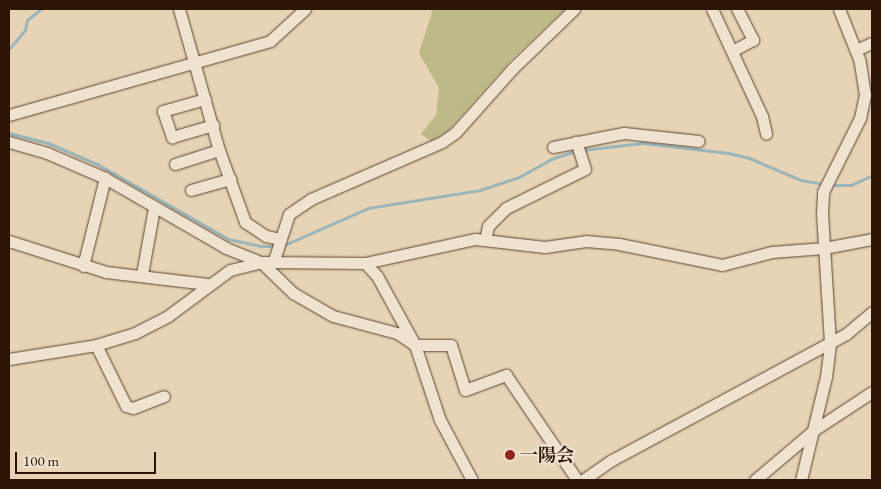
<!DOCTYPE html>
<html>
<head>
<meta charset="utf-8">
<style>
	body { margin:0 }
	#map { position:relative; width:881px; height:489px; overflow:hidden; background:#e7d3b5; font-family:"EB Garamond","Noto Serif JP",serif }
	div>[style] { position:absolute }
	.green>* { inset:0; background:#beba88 }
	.stream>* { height:3px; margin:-1.5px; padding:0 1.5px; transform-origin:1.5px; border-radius:1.5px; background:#9bb5b9 }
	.roads { filter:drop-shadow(0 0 1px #5c4431) drop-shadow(0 0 1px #5c4431) }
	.minor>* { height:11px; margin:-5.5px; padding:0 5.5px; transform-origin:5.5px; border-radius:5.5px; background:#efe2cf }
	.dots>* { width:14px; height:14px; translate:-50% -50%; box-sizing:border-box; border:2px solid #efe2cf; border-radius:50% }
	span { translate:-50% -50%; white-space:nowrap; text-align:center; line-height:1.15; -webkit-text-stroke:4px #efe2cf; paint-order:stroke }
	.poi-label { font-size:18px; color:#2e1405; font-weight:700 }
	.left { translate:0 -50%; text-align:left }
	.frame { position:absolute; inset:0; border:10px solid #2e1405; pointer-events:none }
	.scale { position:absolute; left:15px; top:452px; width:141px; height:22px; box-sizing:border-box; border:2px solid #2e1405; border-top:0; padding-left:6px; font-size:15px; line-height:18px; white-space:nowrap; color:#2e1405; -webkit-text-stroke:4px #efe2cf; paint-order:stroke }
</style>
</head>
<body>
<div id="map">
	<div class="green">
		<i style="clip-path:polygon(433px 9px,565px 9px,512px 59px,447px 132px,431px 141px,421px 134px,436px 115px,439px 88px,419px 53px)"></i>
	</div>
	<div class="stream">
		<i style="left:9px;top:49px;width:25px;rotate:-50deg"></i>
		<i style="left:25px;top:30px;width:10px;rotate:-79deg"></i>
		<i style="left:27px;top:20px;width:18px;rotate:-38deg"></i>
		<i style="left:9px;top:133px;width:40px;rotate:14.4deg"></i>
		<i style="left:48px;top:143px;width:56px;rotate:23.3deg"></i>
		<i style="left:99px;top:165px;width:149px;rotate:29.8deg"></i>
		<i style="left:228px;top:239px;width:35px;rotate:12deg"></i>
		<i style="left:262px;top:246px;width:14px"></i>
		<i style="left:582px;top:150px;width:61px;rotate:-6.5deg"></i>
		<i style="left:643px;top:143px;width:86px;rotate:6.7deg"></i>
		<i style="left:728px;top:153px;width:22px;rotate:13deg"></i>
		<i style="left:749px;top:158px;width:56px;rotate:22.9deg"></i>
		<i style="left:801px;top:180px;width:23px;rotate:10deg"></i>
		<i style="left:830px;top:185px;width:21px"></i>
		<i style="left:851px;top:185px;width:23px;rotate:-25deg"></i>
		<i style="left:282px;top:246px;width:94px;rotate:-23.8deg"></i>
		<i style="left:368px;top:208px;width:113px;rotate:-9.1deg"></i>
		<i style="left:480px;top:190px;width:41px;rotate:-18.4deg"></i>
		<i style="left:519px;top:177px;width:37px;rotate:-29deg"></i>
		<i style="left:551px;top:159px;width:26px;rotate:-18deg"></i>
	</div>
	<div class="roads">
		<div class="minor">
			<i style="left:179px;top:9px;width:147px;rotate:74.2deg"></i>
			<i style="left:219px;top:150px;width:77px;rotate:70.1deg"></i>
			<i style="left:245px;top:222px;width:25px;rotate:34deg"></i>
			<i style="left:266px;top:236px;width:14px;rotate:12deg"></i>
			<i style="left:712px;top:9px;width:118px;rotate:65deg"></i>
			<i style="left:762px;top:116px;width:18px;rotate:77deg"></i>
			<i style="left:856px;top:50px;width:17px;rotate:-24deg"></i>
			<i style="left:732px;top:51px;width:24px;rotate:-28deg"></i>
			<i style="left:753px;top:40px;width:35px;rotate:-117deg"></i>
			<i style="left:205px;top:99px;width:44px;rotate:164.1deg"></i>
			<i style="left:163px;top:111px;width:28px;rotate:71deg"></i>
			<i style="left:172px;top:137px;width:43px;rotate:-16.3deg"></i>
			<i style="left:9px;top:115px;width:271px;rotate:-15.8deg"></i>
			<i style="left:270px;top:41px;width:47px;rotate:-42.4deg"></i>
			<i style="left:9px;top:142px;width:40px;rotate:16deg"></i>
			<i style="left:47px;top:153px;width:63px;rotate:23.3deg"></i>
			<i style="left:105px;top:178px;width:140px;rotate:30deg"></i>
			<i style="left:226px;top:248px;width:38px;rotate:22deg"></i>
			<i style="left:261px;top:262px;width:45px;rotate:44.1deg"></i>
			<i style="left:293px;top:293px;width:46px;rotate:29.9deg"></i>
			<i style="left:333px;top:316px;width:66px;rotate:14.9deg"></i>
			<i style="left:397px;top:333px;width:22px;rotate:34deg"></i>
			<i style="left:415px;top:345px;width:36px"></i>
			<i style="left:451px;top:345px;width:47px;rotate:72.7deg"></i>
			<i style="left:465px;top:390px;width:44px;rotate:-20.1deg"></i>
			<i style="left:506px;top:375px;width:127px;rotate:55.9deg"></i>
			<i style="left:553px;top:147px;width:72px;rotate:-11.2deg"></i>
			<i style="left:624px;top:133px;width:75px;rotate:6.1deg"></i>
			<i style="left:175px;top:164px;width:46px;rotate:-17.7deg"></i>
			<i style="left:191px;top:190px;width:41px;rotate:-15.8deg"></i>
			<i style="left:485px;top:240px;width:14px;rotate:-78deg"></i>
			<i style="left:488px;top:226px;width:25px;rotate:-45deg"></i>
			<i style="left:506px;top:208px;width:88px;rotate:-26.3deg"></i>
			<i style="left:585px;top:169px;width:29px;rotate:-108deg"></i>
			<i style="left:9px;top:241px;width:102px;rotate:17.7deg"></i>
			<i style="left:106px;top:272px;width:102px;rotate:6.8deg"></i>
			<i style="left:274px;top:260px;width:48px;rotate:-71.9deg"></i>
			<i style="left:289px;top:214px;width:27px;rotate:-34deg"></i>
			<i style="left:311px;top:199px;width:143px;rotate:-23.5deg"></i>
			<i style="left:442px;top:142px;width:16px;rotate:-35deg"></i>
			<i style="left:455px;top:133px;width:87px;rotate:-48.3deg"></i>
			<i style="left:513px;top:68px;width:85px;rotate:-44deg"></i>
			<i style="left:365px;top:263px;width:18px;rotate:47deg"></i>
			<i style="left:377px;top:276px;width:79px;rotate:61.2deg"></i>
			<i style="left:415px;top:345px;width:79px;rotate:71.6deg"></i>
			<i style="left:440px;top:420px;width:68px;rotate:61.9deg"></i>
			<i style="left:83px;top:266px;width:91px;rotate:-76deg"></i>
			<i style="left:142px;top:274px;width:67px;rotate:-79.7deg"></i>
			<i style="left:96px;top:345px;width:68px;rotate:63.8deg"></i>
			<i style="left:126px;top:406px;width:7px;rotate:16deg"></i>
			<i style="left:133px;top:408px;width:33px;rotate:-21deg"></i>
			<i style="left:9px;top:359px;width:88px;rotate:-9.1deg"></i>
			<i style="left:96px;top:345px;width:41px;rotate:-17.1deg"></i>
			<i style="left:135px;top:333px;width:37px;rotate:-27deg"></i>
			<i style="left:168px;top:316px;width:77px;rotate:-36.6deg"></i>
			<i style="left:230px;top:270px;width:32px;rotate:-14deg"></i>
			<i style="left:261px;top:262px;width:104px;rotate:0.6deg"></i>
			<i style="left:365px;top:263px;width:113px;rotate:-12.3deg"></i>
			<i style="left:475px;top:239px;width:70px;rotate:6.5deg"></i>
			<i style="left:545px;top:247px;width:41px;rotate:-8.3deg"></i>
			<i style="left:586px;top:241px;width:33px;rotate:5deg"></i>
			<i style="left:619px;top:244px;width:105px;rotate:11.5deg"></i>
			<i style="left:722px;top:265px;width:52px;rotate:-14.6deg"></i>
			<i style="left:772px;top:252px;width:52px;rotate:-4.4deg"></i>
			<i style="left:824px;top:248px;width:49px;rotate:-10.6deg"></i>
			<i style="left:583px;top:480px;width:35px;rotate:-35deg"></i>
			<i style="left:612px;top:460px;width:266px;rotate:-28.3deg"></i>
			<i style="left:846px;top:334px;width:34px;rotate:-40deg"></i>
			<i style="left:755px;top:480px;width:77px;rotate:-40.3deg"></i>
			<i style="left:814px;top:430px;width:69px;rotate:-33.2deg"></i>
			<i style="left:801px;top:480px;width:106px;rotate:-76.4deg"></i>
			<i style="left:826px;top:377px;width:34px;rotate:-83deg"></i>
			<i style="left:830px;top:343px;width:129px;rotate:-93.5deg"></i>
			<i style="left:822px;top:214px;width:22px;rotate:-87deg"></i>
			<i style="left:823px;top:192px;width:83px;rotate:-63.4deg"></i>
			<i style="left:860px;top:118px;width:24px;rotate:-78deg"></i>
			<i style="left:865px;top:95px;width:36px;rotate:-99deg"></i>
			<i style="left:859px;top:59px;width:54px;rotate:-111.8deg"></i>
		</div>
	</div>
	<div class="dots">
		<i style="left:510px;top:455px;background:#8f2418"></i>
	</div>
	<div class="poi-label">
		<span class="left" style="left:520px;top:455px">一陽会</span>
	</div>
	<div class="frame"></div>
	<div class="scale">100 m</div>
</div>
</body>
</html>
